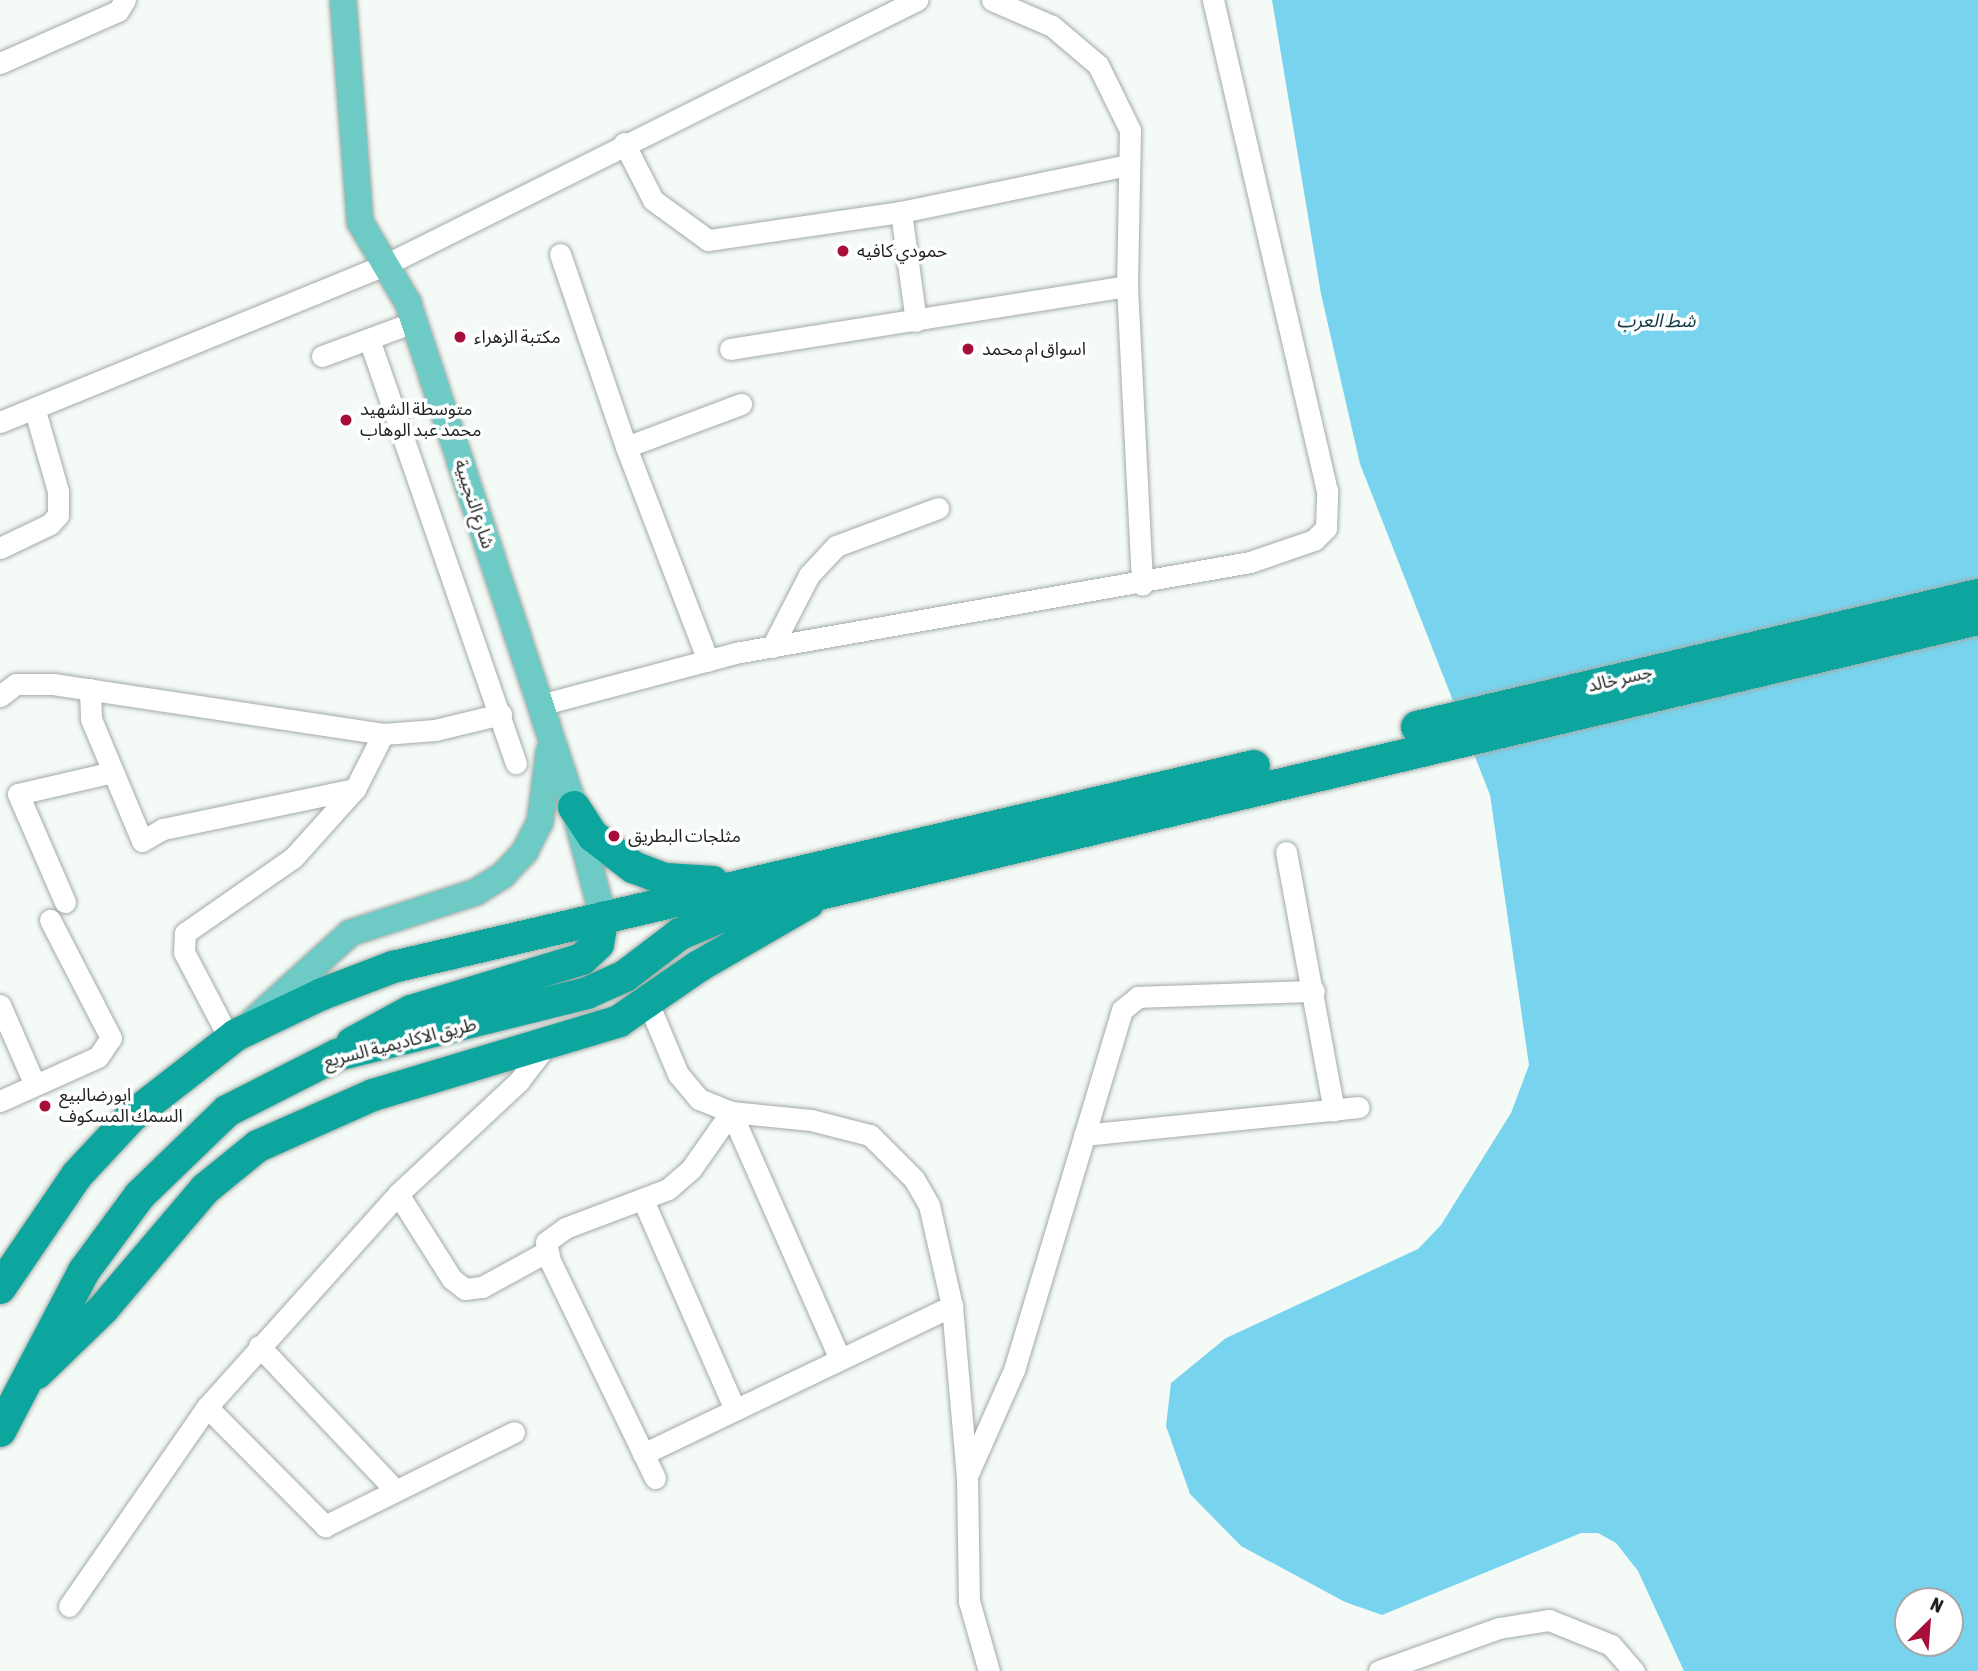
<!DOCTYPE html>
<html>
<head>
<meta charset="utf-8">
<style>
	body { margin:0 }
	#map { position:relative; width:1978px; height:1671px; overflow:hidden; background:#f4fbf7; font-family:"Asap Condensed","Noto Sans Arabic",sans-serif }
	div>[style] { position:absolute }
	.water>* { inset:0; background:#78d4ee }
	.roads { filter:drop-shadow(0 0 2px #a3aaa6) drop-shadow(0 0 2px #a3aaa6) }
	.minor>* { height:21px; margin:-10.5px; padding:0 10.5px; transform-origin:10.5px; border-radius:10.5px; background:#fff }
	.major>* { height:26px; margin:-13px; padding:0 13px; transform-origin:13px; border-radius:13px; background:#6ecac5 }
	.highway>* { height:32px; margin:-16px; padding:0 16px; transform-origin:16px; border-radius:16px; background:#0da69e }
	.dots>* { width:19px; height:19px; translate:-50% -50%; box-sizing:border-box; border:4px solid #fff; border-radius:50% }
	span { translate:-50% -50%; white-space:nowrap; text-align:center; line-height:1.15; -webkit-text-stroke:7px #fff; paint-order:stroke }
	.poi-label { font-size:18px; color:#1f2220 }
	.left { translate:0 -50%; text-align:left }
	.street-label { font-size:18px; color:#1f2220 }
	.water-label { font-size:19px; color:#0e3a45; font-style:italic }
	.north { position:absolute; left:1894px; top:1587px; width:70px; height:70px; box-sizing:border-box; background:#fff; border:2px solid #a5a7a6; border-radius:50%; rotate:25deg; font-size:19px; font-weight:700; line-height:28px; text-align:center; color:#1f2220 }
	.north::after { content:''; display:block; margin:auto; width:24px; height:32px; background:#a70f3a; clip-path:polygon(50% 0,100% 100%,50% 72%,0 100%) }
</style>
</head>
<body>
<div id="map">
	<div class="water">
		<i style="clip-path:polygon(evenodd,1272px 0,1978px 0,1978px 1671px,1684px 1671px,1638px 1571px,1616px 1543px,1598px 1533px,1581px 1533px,1382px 1615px,1345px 1602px,1241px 1546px,1190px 1494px,1166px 1426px,1171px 1383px,1226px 1338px,1418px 1249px,1441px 1225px,1511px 1113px,1529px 1065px,1490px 795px,1360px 464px,1321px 294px,1272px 0,1908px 1601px,1950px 1601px,1950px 1643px,1908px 1643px,1908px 1601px)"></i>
	</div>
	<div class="roads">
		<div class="minor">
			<i style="left:992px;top:0;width:65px;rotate:23.4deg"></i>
			<i style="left:1052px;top:26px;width:60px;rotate:40.3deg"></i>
			<i style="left:1098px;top:65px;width:72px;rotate:63.8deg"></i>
			<i style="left:1130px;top:130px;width:156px;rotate:91.1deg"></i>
			<i style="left:1127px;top:286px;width:299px;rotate:87.1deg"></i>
			<i style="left:0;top:63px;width:129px;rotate:-23.8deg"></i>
			<i style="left:118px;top:11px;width:13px;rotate:-58deg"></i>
			<i style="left:624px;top:143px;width:64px;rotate:63deg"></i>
			<i style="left:653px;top:200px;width:68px;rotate:36deg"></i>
			<i style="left:708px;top:240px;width:195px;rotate:-8.3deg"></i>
			<i style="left:901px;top:212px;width:231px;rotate:-11.7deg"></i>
			<i style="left:901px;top:212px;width:110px;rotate:82.2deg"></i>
			<i style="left:560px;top:254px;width:204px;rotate:71.1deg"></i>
			<i style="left:626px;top:447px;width:229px;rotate:69deg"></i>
			<i style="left:369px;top:339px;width:449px;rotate:70.9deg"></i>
			<i style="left:730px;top:349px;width:402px;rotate:-9deg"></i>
			<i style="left:322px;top:356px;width:98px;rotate:-20.3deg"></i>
			<i style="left:0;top:422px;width:414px;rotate:-22.2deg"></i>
			<i style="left:383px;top:266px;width:597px;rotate:-26.48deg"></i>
			<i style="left:626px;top:447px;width:123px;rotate:-20.5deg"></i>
			<i style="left:0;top:548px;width:55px;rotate:-25.6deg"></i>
			<i style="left:50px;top:524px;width:12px;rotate:-48deg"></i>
			<i style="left:58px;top:515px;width:24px;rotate:-90deg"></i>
			<i style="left:58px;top:491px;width:83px;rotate:-106deg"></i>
			<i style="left:772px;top:647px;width:81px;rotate:-62.8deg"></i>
			<i style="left:809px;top:575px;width:40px;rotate:-47deg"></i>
			<i style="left:836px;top:546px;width:109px;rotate:-20.4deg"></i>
			<i style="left:90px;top:689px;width:30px;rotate:88deg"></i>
			<i style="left:91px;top:719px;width:132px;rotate:67.3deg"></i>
			<i style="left:142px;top:841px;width:24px;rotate:-30deg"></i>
			<i style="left:163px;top:829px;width:196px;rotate:-11.8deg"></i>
			<i style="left:0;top:696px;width:20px;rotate:-37deg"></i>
			<i style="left:16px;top:684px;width:37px"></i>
			<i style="left:53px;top:684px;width:334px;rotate:8.6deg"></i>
			<i style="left:383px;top:734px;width:52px;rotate:-4.4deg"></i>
			<i style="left:435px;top:730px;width:68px;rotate:-13.6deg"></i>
			<i style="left:540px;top:705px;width:202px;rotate:-14.9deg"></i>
			<i style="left:735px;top:653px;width:523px;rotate:-10.02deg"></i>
			<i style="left:1250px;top:562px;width:68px;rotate:-19deg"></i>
			<i style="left:1314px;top:540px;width:17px;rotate:-45deg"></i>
			<i style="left:1326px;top:528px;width:37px;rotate:-88deg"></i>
			<i style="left:1327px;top:491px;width:504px;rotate:-103.07deg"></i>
			<i style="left:1286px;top:852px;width:263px;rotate:79.5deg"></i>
			<i style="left:65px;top:902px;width:118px;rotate:-113.5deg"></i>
			<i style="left:18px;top:794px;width:93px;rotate:-13deg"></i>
			<i style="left:0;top:1005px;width:87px;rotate:66.4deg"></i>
			<i style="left:649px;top:1005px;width:75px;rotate:67.2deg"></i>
			<i style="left:678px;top:1074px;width:33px;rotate:50deg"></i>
			<i style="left:699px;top:1099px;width:35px;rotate:22deg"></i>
			<i style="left:731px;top:1112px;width:80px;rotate:5.7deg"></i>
			<i style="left:811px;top:1120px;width:61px;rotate:14.3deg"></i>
			<i style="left:870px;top:1135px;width:62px;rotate:45deg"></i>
			<i style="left:914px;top:1179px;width:30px;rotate:60deg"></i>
			<i style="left:929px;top:1205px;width:104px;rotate:77.2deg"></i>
			<i style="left:952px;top:1306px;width:171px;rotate:85deg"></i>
			<i style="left:967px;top:1476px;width:125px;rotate:89.1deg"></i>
			<i style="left:969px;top:1601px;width:73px;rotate:74.1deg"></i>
			<i style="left:230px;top:1040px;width:99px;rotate:-117.6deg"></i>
			<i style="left:184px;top:952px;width:19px;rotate:-87deg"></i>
			<i style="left:185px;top:933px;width:131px;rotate:-34.8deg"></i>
			<i style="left:293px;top:858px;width:93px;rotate:-48.1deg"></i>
			<i style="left:355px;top:789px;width:62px;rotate:-63deg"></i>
			<i style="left:0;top:1101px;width:107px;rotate:-24.2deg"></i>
			<i style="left:98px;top:1057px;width:23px;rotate:-56deg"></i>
			<i style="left:111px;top:1038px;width:133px;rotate:-117.3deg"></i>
			<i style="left:731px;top:1112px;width:270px;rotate:66.2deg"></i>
			<i style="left:1084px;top:1135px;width:276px;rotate:-5.8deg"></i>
			<i style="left:398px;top:1194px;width:101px;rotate:57.6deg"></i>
			<i style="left:452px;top:1279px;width:16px;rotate:38deg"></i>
			<i style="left:465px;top:1289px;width:17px;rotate:-7deg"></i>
			<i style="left:482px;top:1287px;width:73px;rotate:-28.7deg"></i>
			<i style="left:643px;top:1200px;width:229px;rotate:66.3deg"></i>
			<i style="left:259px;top:1346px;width:199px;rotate:46.6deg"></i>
			<i style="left:207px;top:1407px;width:168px;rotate:45.2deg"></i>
			<i style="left:325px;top:1526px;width:211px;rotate:-26.4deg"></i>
			<i style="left:643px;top:1454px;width:343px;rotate:-25.6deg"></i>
			<i style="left:967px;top:1476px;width:116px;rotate:-66.1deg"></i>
			<i style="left:1014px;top:1370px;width:376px;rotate:-73.3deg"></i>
			<i style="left:1122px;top:1010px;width:21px;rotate:-39deg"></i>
			<i style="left:1138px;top:997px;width:176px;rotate:-2deg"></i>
			<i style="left:655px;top:1478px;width:241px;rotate:-115.8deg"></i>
			<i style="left:550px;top:1261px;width:19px;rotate:-102deg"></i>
			<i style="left:546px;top:1242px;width:24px;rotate:-36deg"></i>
			<i style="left:565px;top:1228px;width:110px;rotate:-20.7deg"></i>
			<i style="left:668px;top:1189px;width:30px;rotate:-41deg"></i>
			<i style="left:691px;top:1169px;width:70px;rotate:-54.9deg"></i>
			<i style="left:69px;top:1606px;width:242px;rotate:-55.3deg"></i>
			<i style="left:207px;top:1407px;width:286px;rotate:-48.1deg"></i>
			<i style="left:398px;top:1194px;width:166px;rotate:-43deg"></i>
			<i style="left:519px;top:1081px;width:48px;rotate:-52.7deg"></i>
			<i style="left:1379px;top:1671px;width:127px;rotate:-19.7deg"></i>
			<i style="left:1499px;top:1628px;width:51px;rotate:-9.1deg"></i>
			<i style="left:1549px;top:1620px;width:67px;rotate:22deg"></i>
			<i style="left:1611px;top:1645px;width:35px;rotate:49deg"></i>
		</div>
		<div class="major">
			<i style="left:343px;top:0;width:223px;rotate:85.6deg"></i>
			<i style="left:360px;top:222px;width:94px;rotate:59.3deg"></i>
			<i style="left:408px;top:303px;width:531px;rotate:71.77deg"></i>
			<i style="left:574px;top:807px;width:114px;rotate:75.2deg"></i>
			<i style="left:252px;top:1022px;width:132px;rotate:-42.2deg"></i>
			<i style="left:350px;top:933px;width:133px;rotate:-18deg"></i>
			<i style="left:476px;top:892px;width:32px;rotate:-32deg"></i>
			<i style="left:503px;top:875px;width:33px;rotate:-47deg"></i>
			<i style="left:525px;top:851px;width:33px;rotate:-63deg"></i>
			<i style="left:540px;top:822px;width:71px;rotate:-82.7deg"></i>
		</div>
		<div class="highway">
			<i style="left:1417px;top:727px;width:576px;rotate:-13.24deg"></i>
			<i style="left:574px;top:807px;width:35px;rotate:57deg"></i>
			<i style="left:593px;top:836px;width:51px;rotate:37.8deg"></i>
			<i style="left:633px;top:867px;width:34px;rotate:21deg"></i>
			<i style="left:665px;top:879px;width:48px;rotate:3.6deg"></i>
			<i style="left:352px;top:1043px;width:67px;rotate:-28.5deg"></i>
			<i style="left:411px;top:1011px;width:179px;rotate:-16.9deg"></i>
			<i style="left:582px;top:959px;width:22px;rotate:-43deg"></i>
			<i style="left:598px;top:944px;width:27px;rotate:-80deg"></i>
			<i style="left:0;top:1288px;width:137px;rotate:-55.7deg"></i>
			<i style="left:77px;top:1175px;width:81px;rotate:-47deg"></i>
			<i style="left:132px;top:1116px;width:132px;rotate:-37.9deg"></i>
			<i style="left:236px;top:1035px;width:95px;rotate:-25.5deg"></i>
			<i style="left:322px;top:994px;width:76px;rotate:-20.8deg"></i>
			<i style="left:393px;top:967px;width:884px;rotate:-13.14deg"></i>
			<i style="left:37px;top:1373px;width:92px;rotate:-44.1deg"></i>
			<i style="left:103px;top:1309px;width:157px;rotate:-49.6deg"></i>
			<i style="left:205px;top:1189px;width:68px;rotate:-39.1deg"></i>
			<i style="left:258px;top:1146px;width:126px;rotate:-23.9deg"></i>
			<i style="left:373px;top:1095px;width:257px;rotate:-16.7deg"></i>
			<i style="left:619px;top:1021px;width:97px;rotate:-34.5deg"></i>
			<i style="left:699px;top:966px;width:126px;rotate:-30deg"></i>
			<i style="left:0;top:1431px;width:181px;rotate:-62.3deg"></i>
			<i style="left:84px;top:1271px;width:94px;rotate:-53.6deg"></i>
			<i style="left:140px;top:1195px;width:121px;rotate:-44deg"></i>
			<i style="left:227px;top:1111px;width:123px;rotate:-27deg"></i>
			<i style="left:337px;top:1055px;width:258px;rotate:-13.9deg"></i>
			<i style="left:587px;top:993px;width:42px;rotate:-24.1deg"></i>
			<i style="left:625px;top:976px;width:69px;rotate:-37.4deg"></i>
			<i style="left:680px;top:934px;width:41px;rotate:-22.8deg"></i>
			<i style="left:718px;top:918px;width:1295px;rotate:-13.35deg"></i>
		</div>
	</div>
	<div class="dots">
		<i style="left:843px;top:251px;background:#a70f3a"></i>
		<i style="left:460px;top:337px;background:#a70f3a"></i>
		<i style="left:968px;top:349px;background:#a70f3a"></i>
		<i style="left:346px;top:420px;background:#a70f3a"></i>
		<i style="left:614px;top:836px;background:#a70f3a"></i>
		<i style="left:45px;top:1106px;background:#a70f3a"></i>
	</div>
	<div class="poi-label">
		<span class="left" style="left:857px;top:251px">حمودي كافيه</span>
		<span class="left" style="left:474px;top:337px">مكتبة الزهراء</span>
		<span class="left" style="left:982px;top:349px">اسواق ام محمد</span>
		<span class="left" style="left:360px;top:420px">متوسطة الشهيد<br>محمد عبد الوهاب</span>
		<span class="left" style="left:628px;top:836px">مثلجات البطريق</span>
		<span class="left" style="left:59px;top:1106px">ابورضالبيع<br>السمك المسكوف</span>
	</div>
	<div class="street-label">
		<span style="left:474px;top:504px;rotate:72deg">شارع النجيبية</span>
		<span style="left:1620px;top:679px;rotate:-13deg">جسر خالد</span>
		<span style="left:400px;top:1043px;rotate:-14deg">طريق الاكاديمية السريع</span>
	</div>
	<div class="water-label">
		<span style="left:1656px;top:321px">شط العرب</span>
	</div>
	<div class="north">N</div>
</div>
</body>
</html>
